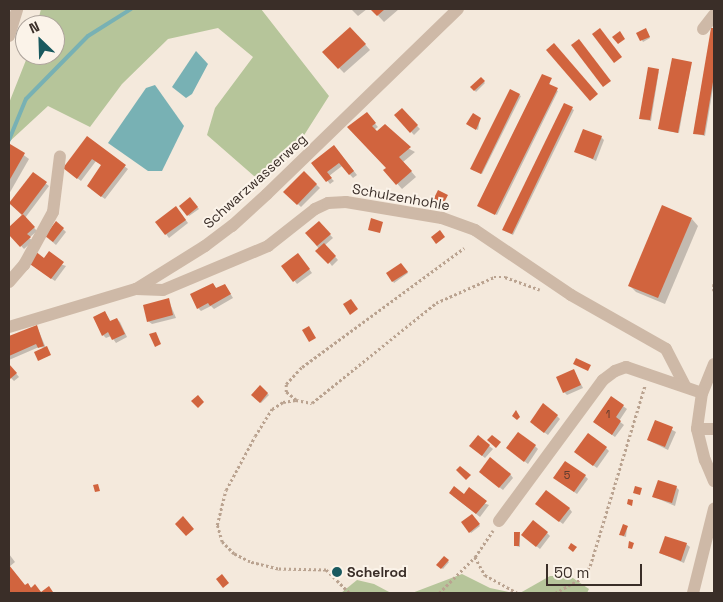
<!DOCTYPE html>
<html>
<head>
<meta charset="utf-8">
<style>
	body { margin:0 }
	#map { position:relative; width:723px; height:602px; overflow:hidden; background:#f4e9dc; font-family:"Space Grotesk",sans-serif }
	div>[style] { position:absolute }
	.green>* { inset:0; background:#b6c59a }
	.water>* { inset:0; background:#78b1b4 }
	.shadow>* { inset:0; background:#0003 }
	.stream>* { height:4px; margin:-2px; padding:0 2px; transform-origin:2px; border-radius:2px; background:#78b1b4 }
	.building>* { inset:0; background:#d1643e }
	.path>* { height:2.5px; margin-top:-1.25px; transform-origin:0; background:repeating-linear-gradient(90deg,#baa390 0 2.5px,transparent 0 5px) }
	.minor>* { height:12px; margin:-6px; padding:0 6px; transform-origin:6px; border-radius:6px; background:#ceb9a7 }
	.dots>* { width:14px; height:14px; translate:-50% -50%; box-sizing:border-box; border:2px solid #fbf3e9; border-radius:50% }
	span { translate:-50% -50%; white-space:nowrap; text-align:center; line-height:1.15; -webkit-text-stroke:4px #fbf3e9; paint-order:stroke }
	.number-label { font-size:11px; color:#603c2e }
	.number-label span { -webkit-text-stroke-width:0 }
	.street-label { font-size:14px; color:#3a2e28 }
	.poi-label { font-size:14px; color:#3a2e28; font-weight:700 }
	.left { translate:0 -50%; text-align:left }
	.frame { position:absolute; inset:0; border:10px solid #3a2e28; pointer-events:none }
	.north { position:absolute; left:15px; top:15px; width:50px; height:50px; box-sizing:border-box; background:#fbf3e9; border:1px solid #aea49c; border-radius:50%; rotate:336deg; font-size:14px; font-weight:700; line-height:20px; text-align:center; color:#3a2e28 }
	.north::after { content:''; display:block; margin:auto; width:18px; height:22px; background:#19595f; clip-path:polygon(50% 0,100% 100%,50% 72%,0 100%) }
	.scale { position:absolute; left:546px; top:564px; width:96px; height:22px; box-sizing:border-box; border:2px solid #3a2e28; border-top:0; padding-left:6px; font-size:15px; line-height:18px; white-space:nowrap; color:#3a2e28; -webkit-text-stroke:4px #fbf3e9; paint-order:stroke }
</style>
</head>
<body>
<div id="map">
	<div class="green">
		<i style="clip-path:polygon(41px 9px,261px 9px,329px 96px,301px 140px,262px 183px,207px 135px,215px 108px,253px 57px,218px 28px,168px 39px,122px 84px,90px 127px,48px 106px,9px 142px,9px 103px,28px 55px,55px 55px,55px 25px,37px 25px)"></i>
		<i style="clip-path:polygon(462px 574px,490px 588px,514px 593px,412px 593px)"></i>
		<i style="clip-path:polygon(550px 576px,570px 576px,589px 589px,587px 593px,520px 593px)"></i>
		<i style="clip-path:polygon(357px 580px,374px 584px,391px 593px,341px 593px)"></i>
	</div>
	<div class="water">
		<i style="clip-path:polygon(196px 51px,208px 64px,192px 94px,186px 98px,172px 87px)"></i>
		<i style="clip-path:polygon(155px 85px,184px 126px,162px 171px,148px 171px,108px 143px,146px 88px)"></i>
	</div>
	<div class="shadow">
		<i style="clip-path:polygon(351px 9px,367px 9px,358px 16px)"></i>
		<i style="clip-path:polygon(372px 9px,399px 9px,384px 22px)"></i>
		<i style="clip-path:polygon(712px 29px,714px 82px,705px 136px,694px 133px)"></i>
		<i style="clip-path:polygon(647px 31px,650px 38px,643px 42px,638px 33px)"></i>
		<i style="clip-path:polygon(355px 33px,370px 50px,344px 73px,324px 52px)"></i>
		<i style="clip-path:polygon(691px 63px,679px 133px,661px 130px,659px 128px)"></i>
		<i style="clip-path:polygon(659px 70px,651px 121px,641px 119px,640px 118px)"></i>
		<i style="clip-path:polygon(481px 79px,485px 83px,476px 92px,472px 87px)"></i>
		<i style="clip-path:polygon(551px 79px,549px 86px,558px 91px,497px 215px,480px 206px)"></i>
		<i style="clip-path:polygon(511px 91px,521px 96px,482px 174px,473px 170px)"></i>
		<i style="clip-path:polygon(564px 104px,574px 110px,513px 235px,505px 231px)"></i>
		<i style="clip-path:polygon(402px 110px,420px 129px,414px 135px,396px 115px)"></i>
		<i style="clip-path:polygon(366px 114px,378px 127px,374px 130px,415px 152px,403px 162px,416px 177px,402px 189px,385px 170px,388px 168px)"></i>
		<i style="clip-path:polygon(480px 119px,478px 130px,469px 125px)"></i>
		<i style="clip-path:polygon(601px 137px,604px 140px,596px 161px,576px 151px)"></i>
		<i style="clip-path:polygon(87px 138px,128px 169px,105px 199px,91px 189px,103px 166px,96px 161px,81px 181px,68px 171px)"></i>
		<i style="clip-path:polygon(10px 145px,29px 159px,9px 194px,9px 147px)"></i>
		<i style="clip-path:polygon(337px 150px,357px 175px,353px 178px,342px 166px,329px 176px,334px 181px,330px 184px,313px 163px)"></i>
		<i style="clip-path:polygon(304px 173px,320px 188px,301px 207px,285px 192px)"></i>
		<i style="clip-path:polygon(33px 174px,49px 186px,25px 218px,37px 231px,29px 238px,33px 241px,24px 249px,9px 233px,24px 215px,10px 204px)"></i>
		<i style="clip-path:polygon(447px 196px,444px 205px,434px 203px)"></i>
		<i style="clip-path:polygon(190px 199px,199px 209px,189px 216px,181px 207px)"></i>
		<i style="clip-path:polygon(179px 211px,188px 223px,169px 238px,157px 222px)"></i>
		<i style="clip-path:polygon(692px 219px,698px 226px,665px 304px,636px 292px,629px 285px)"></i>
		<i style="clip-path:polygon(319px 223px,333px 238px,325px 245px,338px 260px,332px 266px,307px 233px)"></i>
		<i style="clip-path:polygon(63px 229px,66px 232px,56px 245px,49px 239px)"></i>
		<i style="clip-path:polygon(301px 258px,312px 273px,297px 284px,283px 266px)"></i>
		<i style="clip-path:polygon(45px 259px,66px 266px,55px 281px,32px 265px)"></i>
		<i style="clip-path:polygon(402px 266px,408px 273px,394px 283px,388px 274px)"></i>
		<i style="clip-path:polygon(213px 284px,217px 289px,225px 285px,233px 298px,214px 309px,211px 306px,201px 311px,198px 308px)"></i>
		<i style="clip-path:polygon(168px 299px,176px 318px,152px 324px,148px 321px)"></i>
		<i style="clip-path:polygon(105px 312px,111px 322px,117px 319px,120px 322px,127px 337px,116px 343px,111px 336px,106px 338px,103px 335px)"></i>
		<i style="clip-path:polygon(37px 327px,46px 348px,39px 347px,9px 360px,9px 337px)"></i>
		<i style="clip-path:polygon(9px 365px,19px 377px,14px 381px,9px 376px)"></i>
		<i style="clip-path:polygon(574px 371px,583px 388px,567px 395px,564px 392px)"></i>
		<i style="clip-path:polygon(260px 387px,269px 395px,261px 403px,253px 395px)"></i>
		<i style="clip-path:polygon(611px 397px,627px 409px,619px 421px,624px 425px,615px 437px,598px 425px)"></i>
		<i style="clip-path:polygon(557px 416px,560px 419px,548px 435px,534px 425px)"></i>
		<i style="clip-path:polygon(656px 421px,676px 432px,668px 450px,648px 440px)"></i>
		<i style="clip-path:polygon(478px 437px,493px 449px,485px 458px,474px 449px)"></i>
		<i style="clip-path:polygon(535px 446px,538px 449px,528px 464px,511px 451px)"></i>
		<i style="clip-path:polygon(606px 448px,609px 451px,597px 468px,575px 452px)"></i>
		<i style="clip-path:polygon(510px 474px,513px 478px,503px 490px,483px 475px)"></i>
		<i style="clip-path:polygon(585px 476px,588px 479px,577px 494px,558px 481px)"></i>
		<i style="clip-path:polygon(676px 487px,679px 490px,675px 506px,654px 497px)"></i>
		<i style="clip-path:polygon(453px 496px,464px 496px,489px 505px,480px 517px)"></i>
		<i style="clip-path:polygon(540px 507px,569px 508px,572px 512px,563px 524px)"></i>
		<i style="clip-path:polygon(472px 516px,480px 526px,471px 533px,463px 523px)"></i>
		<i style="clip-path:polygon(627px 527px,626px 537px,622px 536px)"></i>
		<i style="clip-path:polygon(547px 533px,550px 536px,540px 549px,526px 538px)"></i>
		<i style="clip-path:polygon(520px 534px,520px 547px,516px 546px,515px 545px)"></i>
		<i style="clip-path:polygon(686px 544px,690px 547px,684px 563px,660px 553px)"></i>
		<i style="clip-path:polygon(9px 554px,15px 562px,9px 567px,25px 586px,38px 589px,42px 593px,48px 588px,53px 593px,11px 593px,9px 591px)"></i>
		<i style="clip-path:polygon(444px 558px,449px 562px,443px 569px,438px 565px)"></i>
	</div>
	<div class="stream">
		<i style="left:9px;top:140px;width:44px;rotate:-67.5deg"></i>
		<i style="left:26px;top:99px;width:88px;rotate:-45.5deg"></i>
		<i style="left:88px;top:36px;width:51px;rotate:-32.1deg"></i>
	</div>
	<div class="building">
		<i style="clip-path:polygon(370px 9px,385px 9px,377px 16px)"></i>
		<i style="clip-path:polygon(350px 27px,366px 44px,338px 69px,322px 52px)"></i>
		<i style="clip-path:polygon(600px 28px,622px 57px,614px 63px,592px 34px)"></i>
		<i style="clip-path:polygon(646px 28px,650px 37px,640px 41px,636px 33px)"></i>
		<i style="clip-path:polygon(711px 28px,714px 28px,714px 76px,704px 135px,693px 134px)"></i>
		<i style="clip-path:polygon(620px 31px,625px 39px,618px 44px,612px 37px)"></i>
		<i style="clip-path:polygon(579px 39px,611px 81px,603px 87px,571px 45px)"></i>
		<i style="clip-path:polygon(554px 43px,598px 94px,590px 101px,546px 50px)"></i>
		<i style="clip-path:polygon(672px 58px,692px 62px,678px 133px,658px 129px)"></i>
		<i style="clip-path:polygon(648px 67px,659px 69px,650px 120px,639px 119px)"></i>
		<i style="clip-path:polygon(542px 74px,552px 78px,549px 84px,558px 88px,495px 215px,477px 206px)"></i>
		<i style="clip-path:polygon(481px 77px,485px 81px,474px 91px,470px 87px)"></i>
		<i style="clip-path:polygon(510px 89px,520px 94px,481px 174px,470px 169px)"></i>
		<i style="clip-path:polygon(564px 103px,573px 107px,512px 234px,502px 230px)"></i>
		<i style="clip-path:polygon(402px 108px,418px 125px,410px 133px,394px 115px)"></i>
		<i style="clip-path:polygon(367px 112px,376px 123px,372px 126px,377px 131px,385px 124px,411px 147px,399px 157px,412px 171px,396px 185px,383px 170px,386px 168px,347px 127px)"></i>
		<i style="clip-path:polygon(473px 113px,481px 118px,476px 130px,466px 124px)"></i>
		<i style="clip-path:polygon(583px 129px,602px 136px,593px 159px,574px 152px)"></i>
		<i style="clip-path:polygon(87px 136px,126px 165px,101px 197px,87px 186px,101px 165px,92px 159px,77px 179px,63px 168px)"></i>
		<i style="clip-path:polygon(10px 144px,25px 153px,9px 181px,9px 145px)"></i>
		<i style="clip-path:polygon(334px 145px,354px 171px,349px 175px,339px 163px,327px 172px,332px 178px,326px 182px,311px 163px)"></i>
		<i style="clip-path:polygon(304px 171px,317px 184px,297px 205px,283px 192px)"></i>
		<i style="clip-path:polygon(33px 172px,47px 182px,22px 215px,9px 203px)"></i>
		<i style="clip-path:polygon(438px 190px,448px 195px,443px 204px,440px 202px,438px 205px,432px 202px)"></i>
		<i style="clip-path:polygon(190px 197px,198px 207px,187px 216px,179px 206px)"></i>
		<i style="clip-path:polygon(662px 205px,692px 218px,658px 298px,628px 286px)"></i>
		<i style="clip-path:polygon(176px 206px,186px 220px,165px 235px,155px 222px)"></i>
		<i style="clip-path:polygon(23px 214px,35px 227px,27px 234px,31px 237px,20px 247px,9px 235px,9px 227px)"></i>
		<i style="clip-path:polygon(371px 218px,383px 222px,380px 233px,368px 230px)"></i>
		<i style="clip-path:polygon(56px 221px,64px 228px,53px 242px,45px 236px)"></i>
		<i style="clip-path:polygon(319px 221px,331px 234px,317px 246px,305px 233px)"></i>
		<i style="clip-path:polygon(440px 230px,445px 237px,436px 244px,431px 237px)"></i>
		<i style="clip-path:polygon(324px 243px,336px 256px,328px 264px,315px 251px)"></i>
		<i style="clip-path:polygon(35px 251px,44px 258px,49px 251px,64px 262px,51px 279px,27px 262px)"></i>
		<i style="clip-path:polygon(298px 253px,310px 269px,293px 282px,281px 266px)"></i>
		<i style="clip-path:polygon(401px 263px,408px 272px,392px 282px,386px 273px)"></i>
		<i style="clip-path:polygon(213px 283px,216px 288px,225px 284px,231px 294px,210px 306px,208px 303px,197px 309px,190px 294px)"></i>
		<i style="clip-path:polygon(169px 298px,173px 315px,147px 322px,143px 305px)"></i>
		<i style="clip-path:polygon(351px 299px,358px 309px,350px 315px,343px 304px)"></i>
		<i style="clip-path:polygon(105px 311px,110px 321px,117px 318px,125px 334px,112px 340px,108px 332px,102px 336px,93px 317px)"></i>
		<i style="clip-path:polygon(37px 325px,44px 346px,38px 348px,36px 344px,9px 356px,9px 336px)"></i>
		<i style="clip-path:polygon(309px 326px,316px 338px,309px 342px,302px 330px)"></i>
		<i style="clip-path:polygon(156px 332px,161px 344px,155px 347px,149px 334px)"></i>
		<i style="clip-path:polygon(47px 346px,51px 355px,38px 361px,34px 352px)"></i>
		<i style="clip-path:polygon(576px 358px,591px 365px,588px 371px,573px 364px)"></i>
		<i style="clip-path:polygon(9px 364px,17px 373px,10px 379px,9px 378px)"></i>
		<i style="clip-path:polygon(574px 369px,581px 385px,563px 393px,556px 377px)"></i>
		<i style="clip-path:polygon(260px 385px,268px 393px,260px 403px,251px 395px)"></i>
		<i style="clip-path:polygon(198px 395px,204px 402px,198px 408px,191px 401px)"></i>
		<i style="clip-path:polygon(611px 396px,624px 405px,616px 417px,621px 421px,612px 435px,593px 422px)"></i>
		<i style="clip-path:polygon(543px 403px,558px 415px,544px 433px,530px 422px)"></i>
		<i style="clip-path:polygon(516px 410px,520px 417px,517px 420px,512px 416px)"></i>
		<i style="clip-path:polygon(655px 420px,673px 427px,665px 447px,647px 440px)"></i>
		<i style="clip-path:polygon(518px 432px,536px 445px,524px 462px,506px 448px)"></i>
		<i style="clip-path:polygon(588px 433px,607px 447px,593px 466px,574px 452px)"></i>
		<i style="clip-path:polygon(478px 435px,490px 445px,482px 456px,469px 446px)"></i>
		<i style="clip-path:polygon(492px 435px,501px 442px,496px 448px,487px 440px)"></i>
		<i style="clip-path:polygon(490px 457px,511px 474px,499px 488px,479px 472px)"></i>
		<i style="clip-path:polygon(565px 461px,586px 475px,574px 492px,553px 478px)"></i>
		<i style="clip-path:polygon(460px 466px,471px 475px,466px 480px,456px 470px)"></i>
		<i style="clip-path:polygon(658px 480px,677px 486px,672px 503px,652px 497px)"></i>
		<i style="clip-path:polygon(98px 484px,100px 491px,95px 492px,93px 485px)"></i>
		<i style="clip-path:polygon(454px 486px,464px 494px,469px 487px,487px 501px,476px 514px,449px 493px)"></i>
		<i style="clip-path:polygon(635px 486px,642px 488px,640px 495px,633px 493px)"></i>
		<i style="clip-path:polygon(546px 490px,570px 508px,559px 522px,535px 504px)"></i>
		<i style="clip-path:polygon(628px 499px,633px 500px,632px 506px,627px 504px)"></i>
		<i style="clip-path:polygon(472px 514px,480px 524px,469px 533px,461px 522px)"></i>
		<i style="clip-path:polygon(183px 516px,194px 529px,186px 536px,175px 524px)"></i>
		<i style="clip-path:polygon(533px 520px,548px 532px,536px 547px,521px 535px)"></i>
		<i style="clip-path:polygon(623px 524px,628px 526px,624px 536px,619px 535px)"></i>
		<i style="clip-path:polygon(514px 532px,520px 532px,519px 546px,514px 546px)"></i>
		<i style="clip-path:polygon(665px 536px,687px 543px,681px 561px,659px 553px)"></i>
		<i style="clip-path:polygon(629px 541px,634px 543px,632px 549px,628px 548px)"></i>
		<i style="clip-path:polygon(571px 543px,577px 547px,573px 552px,568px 548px)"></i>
		<i style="clip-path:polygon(444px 556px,449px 560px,441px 569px,436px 565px)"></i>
		<i style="clip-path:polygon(9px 565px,25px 585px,28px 583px,31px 588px,35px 584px,41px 592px,49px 586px,53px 592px,10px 593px)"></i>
		<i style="clip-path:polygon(222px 574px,229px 583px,223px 588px,216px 579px)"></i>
	</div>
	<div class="path">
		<i style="left:714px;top:284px;width:7px;rotate:90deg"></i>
		<i style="left:296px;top:400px;width:13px;rotate:-141deg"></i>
		<i style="left:286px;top:392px;width:8px;rotate:-90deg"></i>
		<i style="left:286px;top:384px;width:23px;rotate:-47deg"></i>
		<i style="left:302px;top:367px;width:201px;rotate:-36.3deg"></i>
		<i style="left:475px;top:557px;width:21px;rotate:61deg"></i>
		<i style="left:485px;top:575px;width:38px;rotate:29deg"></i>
		<i style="left:349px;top:593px;width:33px;rotate:-135deg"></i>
		<i style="left:326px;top:570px;width:48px;rotate:-178.8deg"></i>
		<i style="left:278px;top:569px;width:29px;rotate:-166deg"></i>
		<i style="left:250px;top:562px;width:18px;rotate:-153deg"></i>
		<i style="left:234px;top:554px;width:17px;rotate:-135deg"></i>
		<i style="left:222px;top:542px;width:18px;rotate:-106deg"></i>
		<i style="left:217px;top:525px;width:36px;rotate:-76deg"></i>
		<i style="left:226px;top:490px;width:61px;rotate:-61.8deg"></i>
		<i style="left:255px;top:436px;width:32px;rotate:-58deg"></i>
		<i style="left:272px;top:409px;width:13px;rotate:-32deg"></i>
		<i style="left:283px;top:402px;width:13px;rotate:-9deg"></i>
		<i style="left:296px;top:400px;width:16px;rotate:11deg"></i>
		<i style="left:312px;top:403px;width:159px;rotate:-38.9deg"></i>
		<i style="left:436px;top:303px;width:64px;rotate:-24.1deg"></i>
		<i style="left:494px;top:277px;width:11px"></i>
		<i style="left:505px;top:277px;width:37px;rotate:20deg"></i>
		<i style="left:439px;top:593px;width:51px;rotate:-45deg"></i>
		<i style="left:475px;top:557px;width:32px;rotate:-56deg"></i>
		<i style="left:555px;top:593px;width:31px;rotate:-29deg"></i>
		<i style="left:582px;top:578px;width:14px;rotate:-56deg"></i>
		<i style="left:590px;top:566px;width:189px;rotate:-73.1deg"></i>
	</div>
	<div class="minor">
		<i style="left:703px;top:29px;width:18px;rotate:-52deg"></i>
		<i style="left:9px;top:36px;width:28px;rotate:-73deg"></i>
		<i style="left:9px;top:282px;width:23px;rotate:-49deg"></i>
		<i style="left:24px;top:265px;width:60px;rotate:-61.3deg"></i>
		<i style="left:53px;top:212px;width:56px;rotate:-82.9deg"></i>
		<i style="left:136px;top:289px;width:27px;rotate:2deg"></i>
		<i style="left:163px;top:290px;width:114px;rotate:-22.7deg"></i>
		<i style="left:268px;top:246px;width:60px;rotate:-38.2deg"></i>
		<i style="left:315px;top:209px;width:14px;rotate:-25deg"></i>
		<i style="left:328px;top:203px;width:18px;rotate:-3deg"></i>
		<i style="left:346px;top:202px;width:97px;rotate:9.5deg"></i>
		<i style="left:442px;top:218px;width:35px;rotate:20deg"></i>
		<i style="left:475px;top:230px;width:116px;rotate:34.1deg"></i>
		<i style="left:571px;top:295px;width:109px;rotate:29.6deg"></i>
		<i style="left:666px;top:349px;width:42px;rotate:62.8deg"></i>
		<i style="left:9px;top:327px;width:133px;rotate:-16.7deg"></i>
		<i style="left:136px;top:289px;width:81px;rotate:-31.9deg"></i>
		<i style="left:205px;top:246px;width:34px;rotate:-37deg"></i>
		<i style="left:232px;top:226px;width:47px;rotate:-42.4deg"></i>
		<i style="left:267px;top:194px;width:266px;rotate:-44.1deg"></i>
		<i style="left:714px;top:364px;width:31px;rotate:112deg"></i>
		<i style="left:702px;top:393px;width:36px;rotate:98deg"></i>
		<i style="left:697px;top:429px;width:32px;rotate:76deg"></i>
		<i style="left:705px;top:460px;width:23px;rotate:67deg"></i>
		<i style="left:697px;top:429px;width:17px"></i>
		<i style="left:499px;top:521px;width:175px;rotate:-53.6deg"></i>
		<i style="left:603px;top:380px;width:15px;rotate:-37deg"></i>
		<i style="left:615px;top:371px;width:12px;rotate:-20deg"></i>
		<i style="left:626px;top:367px;width:80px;rotate:18.9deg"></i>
		<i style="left:693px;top:593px;width:87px;rotate:-76deg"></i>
	</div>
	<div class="dots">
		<i style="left:337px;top:572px;background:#19595f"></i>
	</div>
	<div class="number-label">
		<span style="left:608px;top:414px">1</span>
		<span style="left:567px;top:475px">5</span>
	</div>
	<div class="street-label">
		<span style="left:255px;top:181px;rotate:-42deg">Schwarzwasserweg</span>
		<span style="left:401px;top:197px;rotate:10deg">Schulzenhohle</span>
	</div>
	<div class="poi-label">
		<span class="left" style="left:347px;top:572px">Schelrod</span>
	</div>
	<div class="frame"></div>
	<div class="north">N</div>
	<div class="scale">50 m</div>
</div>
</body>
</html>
